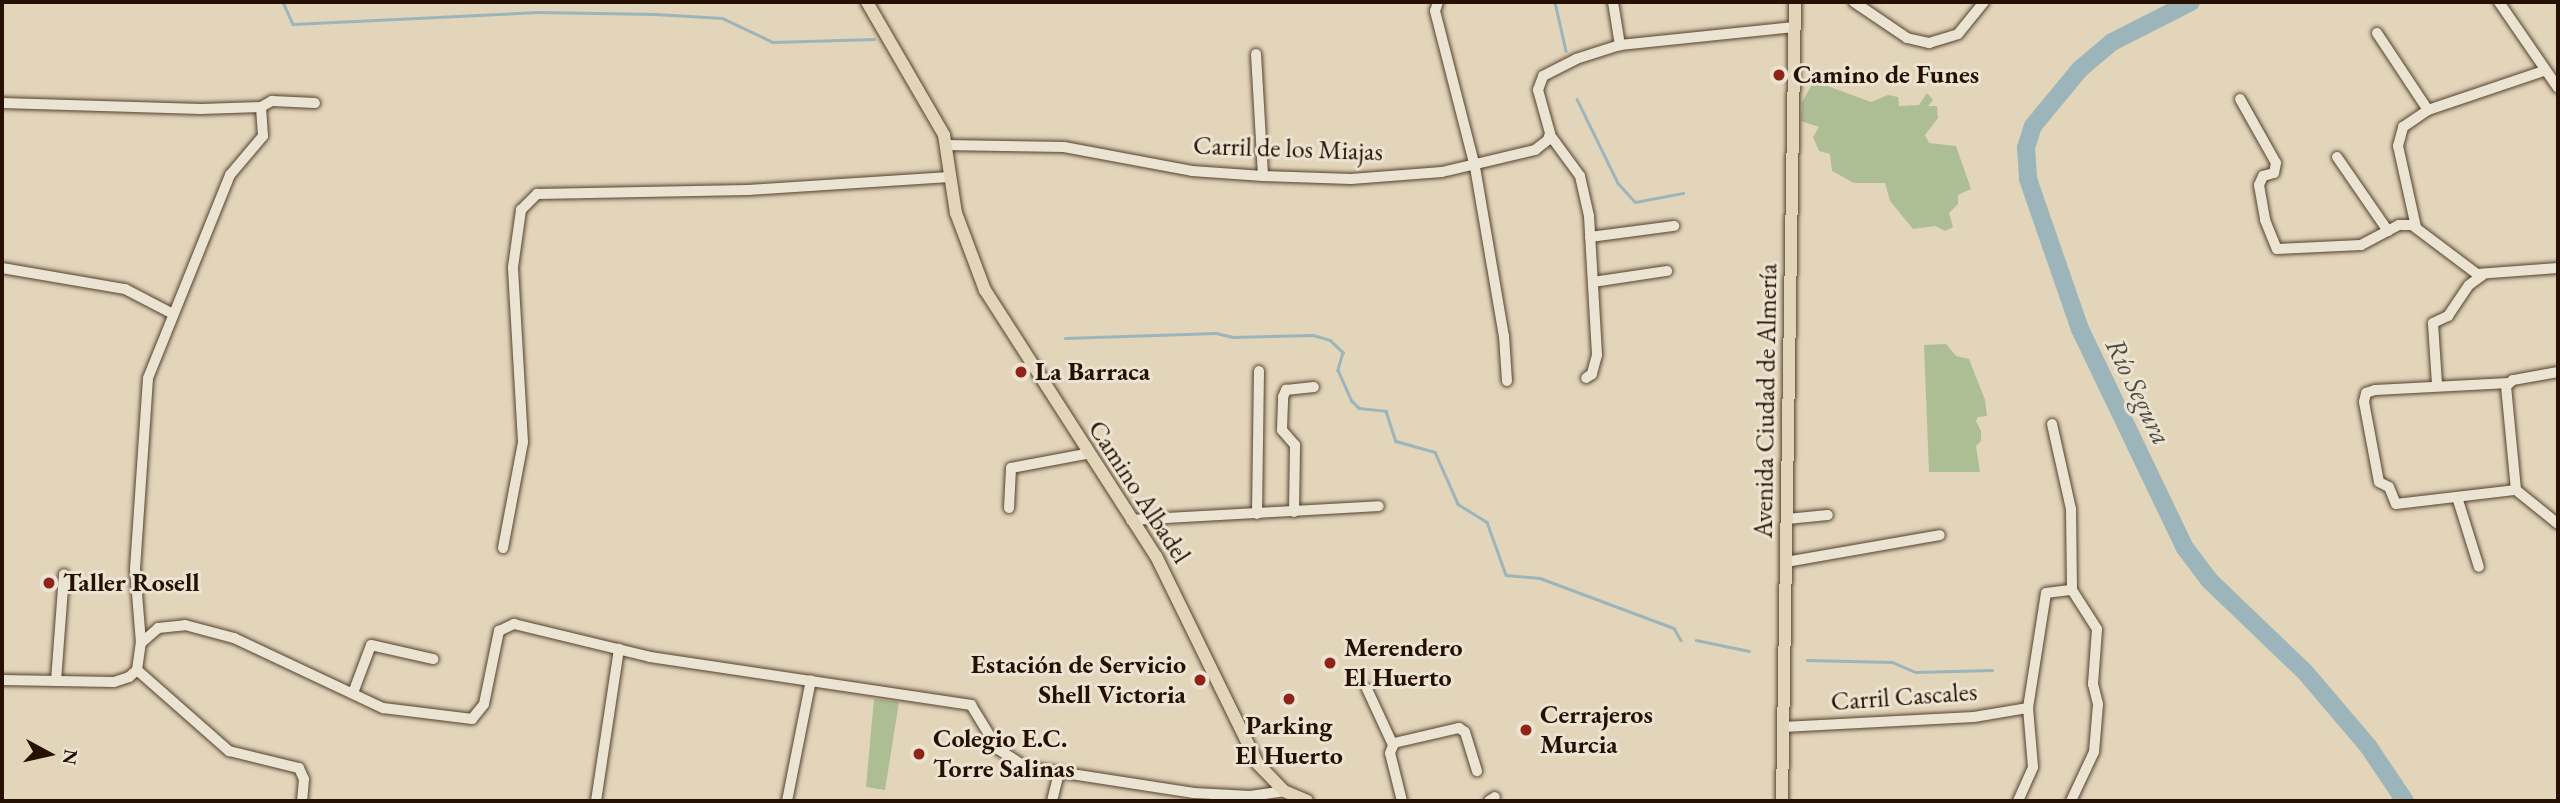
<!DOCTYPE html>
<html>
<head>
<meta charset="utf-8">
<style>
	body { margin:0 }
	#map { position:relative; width:2560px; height:803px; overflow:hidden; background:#e2d5ba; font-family:"EB Garamond",serif }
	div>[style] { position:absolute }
	.green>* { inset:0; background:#aebe94 }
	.stream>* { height:2.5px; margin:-1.25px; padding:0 1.25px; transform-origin:1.25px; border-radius:1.25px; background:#9bb5bb }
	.river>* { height:18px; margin:-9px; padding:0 9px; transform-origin:9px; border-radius:9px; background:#9bb5bb }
	.roads { filter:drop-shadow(0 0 2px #55412f) drop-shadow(0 0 2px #55412f) }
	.minor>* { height:10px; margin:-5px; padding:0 5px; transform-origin:5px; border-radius:5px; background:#ece4d2 }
	.major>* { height:12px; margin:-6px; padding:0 6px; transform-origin:6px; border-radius:6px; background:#e2d5ba }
	.dots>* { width:19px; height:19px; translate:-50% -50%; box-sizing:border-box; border:4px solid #ece4d2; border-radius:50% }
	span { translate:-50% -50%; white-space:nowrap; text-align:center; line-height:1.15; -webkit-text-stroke:6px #ece4d2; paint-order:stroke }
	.poi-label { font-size:26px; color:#261001; font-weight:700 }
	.left { translate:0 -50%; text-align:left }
	.right { translate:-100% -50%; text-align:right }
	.street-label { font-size:26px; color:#261001 }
	.water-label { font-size:28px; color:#4f4a42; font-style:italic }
	.frame { position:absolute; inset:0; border:4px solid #261001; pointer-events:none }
	.north { position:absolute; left:14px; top:719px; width:70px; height:70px; -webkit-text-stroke:5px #ece4d2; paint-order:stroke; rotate:98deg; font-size:19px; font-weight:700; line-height:28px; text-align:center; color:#261001 }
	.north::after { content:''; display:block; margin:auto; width:24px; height:32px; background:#261001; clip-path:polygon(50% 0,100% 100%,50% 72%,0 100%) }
</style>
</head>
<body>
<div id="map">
	<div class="green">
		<i style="clip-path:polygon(1814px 81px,1871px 102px,1888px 95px,1898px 97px,1899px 106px,1919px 105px,1927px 93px,1933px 100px,1928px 106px,1937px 106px,1938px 118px,1925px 135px,1929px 143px,1956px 146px,1971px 189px,1958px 195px,1958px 204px,1949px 213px,1953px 227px,1945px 231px,1935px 226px,1913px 229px,1890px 201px,1885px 183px,1854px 183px,1832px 171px,1830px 154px,1819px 151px,1813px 137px,1819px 127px,1801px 121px,1802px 102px)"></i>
		<i style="clip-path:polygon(1946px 344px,1956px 356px,1969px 359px,1985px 400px,1987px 416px,1978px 417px,1976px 421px,1981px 431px,1981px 441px,1976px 446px,1980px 472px,1929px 472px,1924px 345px)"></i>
		<i style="clip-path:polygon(874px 699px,899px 702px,885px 790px,866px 787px)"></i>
	</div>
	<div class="stream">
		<i style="left:283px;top:2px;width:24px;rotate:66deg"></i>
		<i style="left:293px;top:24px;width:245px;rotate:-2.8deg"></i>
		<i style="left:538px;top:12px;width:117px;rotate:1deg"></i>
		<i style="left:655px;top:14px;width:67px;rotate:3.4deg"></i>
		<i style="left:722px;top:18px;width:56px;rotate:25.2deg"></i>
		<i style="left:773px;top:42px;width:101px;rotate:-1.7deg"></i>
		<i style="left:1555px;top:2px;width:50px;rotate:77.3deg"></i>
		<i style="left:1577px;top:99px;width:93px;rotate:64deg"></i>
		<i style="left:1618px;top:183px;width:25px;rotate:48deg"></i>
		<i style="left:1635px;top:202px;width:49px;rotate:-10.6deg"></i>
		<i style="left:1065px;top:338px;width:151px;rotate:-1.9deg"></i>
		<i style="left:1216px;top:333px;width:17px;rotate:13deg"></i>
		<i style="left:1233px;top:337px;width:80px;rotate:-1.4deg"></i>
		<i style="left:1313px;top:335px;width:18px;rotate:16deg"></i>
		<i style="left:1330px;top:340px;width:18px;rotate:43deg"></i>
		<i style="left:1343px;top:352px;width:19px;rotate:106deg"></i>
		<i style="left:1338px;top:370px;width:34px;rotate:66deg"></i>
		<i style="left:1352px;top:401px;width:10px;rotate:45deg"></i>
		<i style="left:1359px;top:408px;width:27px;rotate:6deg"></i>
		<i style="left:1386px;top:411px;width:32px;rotate:72deg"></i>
		<i style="left:1396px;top:441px;width:41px;rotate:15.8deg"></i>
		<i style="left:1435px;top:452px;width:57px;rotate:66.1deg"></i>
		<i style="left:1458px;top:504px;width:34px;rotate:32deg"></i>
		<i style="left:1487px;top:522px;width:56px;rotate:70.3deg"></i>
		<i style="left:1506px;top:575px;width:34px;rotate:5deg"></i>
		<i style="left:1540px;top:578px;width:143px;rotate:20.5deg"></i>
		<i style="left:1674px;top:628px;width:14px;rotate:60deg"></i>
		<i style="left:1696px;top:640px;width:54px;rotate:11.7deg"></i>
		<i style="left:1807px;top:660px;width:85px;rotate:1.3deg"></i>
		<i style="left:1892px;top:662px;width:26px;rotate:23deg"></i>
		<i style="left:1916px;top:672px;width:76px;rotate:-1.5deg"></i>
	</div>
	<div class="river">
		<i style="left:2191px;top:2px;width:89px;rotate:153.1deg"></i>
		<i style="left:2112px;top:42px;width:42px;rotate:139.8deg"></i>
		<i style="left:2080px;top:69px;width:74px;rotate:129.5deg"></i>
		<i style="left:2033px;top:126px;width:23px;rotate:108deg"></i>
		<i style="left:2026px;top:148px;width:31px;rotate:86deg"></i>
		<i style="left:2028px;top:179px;width:159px;rotate:70.9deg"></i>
		<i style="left:2080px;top:329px;width:243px;rotate:64.4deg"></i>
		<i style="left:2185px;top:548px;width:41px;rotate:52.9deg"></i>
		<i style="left:2210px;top:581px;width:132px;rotate:43.8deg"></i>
		<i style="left:2305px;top:672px;width:97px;rotate:49.6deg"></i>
		<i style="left:2368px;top:746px;width:66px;rotate:56.1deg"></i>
	</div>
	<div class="roads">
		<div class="minor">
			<i style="left:1438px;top:2px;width:9px;rotate:108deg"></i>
			<i style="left:1435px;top:11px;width:161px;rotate:75.6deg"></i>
			<i style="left:1475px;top:167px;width:171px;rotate:80.3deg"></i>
			<i style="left:1504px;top:336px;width:45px;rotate:86.2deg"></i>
			<i style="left:1613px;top:2px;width:44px;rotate:80.8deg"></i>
			<i style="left:1854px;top:2px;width:64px;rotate:34.2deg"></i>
			<i style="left:1907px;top:38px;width:23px;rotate:13deg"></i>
			<i style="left:1929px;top:43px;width:30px;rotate:-17deg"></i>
			<i style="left:1958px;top:34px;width:41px;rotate:-50.9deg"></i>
			<i style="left:2499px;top:2px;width:104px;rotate:55.5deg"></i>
			<i style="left:2377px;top:33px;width:92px;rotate:56.5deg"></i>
			<i style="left:2428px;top:110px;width:122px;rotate:-18.6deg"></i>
			<i style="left:1256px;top:54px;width:122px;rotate:86.7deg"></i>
			<i style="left:2240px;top:99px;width:73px;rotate:60.6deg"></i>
			<i style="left:2276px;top:163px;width:10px;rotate:101deg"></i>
			<i style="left:2274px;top:173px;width:11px;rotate:165deg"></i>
			<i style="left:2263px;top:176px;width:10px;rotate:114deg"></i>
			<i style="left:2259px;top:185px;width:36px;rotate:80deg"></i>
			<i style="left:2265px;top:220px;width:31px;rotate:68deg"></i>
			<i style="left:2277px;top:249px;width:84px;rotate:-2.7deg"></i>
			<i style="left:2361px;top:245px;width:43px;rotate:-27.8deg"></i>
			<i style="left:2399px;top:225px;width:13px"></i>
			<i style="left:2412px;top:225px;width:81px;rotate:37deg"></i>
			<i style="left:2477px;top:274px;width:81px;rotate:-4.2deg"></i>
			<i style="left:2px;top:103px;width:199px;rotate:1.7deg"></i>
			<i style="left:201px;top:109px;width:60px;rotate:-1.9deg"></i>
			<i style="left:261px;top:107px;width:13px;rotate:-29deg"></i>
			<i style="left:272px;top:101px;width:43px;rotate:2.7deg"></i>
			<i style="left:1550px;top:135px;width:51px;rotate:53.8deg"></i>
			<i style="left:1580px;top:176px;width:41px;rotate:77.3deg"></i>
			<i style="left:1589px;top:216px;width:139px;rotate:86.7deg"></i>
			<i style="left:1597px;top:355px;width:20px;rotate:105deg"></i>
			<i style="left:1592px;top:374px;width:7px;rotate:146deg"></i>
			<i style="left:945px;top:145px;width:119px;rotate:1deg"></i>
			<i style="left:1064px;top:147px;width:130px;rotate:10.6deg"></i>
			<i style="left:1192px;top:171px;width:71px;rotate:4deg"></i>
			<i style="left:1263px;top:176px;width:88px;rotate:2deg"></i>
			<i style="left:1351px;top:179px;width:91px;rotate:-4.4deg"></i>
			<i style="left:1442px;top:172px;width:96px;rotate:-13.3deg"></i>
			<i style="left:1535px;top:150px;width:16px;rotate:-38deg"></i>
			<i style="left:1548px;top:140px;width:7px;rotate:-74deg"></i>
			<i style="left:1550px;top:133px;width:45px;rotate:-105.6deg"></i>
			<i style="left:1538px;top:90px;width:15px;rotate:-70deg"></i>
			<i style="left:1543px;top:76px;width:37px;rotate:-27deg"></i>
			<i style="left:1576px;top:59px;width:46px;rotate:-17.7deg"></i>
			<i style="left:1620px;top:45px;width:175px;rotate:-5.9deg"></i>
			<i style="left:2337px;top:157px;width:90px;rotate:55.4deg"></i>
			<i style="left:2416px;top:227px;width:83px;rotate:-102.5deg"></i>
			<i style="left:2398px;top:146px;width:20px;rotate:-75deg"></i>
			<i style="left:2403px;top:127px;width:30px;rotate:-34deg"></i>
			<i style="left:1590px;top:237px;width:85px;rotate:-7.5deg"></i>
			<i style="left:2px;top:268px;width:125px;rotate:9.7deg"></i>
			<i style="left:125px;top:289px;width:54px;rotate:27.5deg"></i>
			<i style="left:1593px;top:282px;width:75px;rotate:-8.5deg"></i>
			<i style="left:2558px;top:372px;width:46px;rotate:169.9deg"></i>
			<i style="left:2513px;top:380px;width:9px;rotate:139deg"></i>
			<i style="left:2506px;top:386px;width:104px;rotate:84.5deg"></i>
			<i style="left:2516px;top:490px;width:54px;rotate:39deg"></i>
			<i style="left:2509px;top:383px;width:134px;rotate:177deg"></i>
			<i style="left:2375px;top:390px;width:9px;rotate:162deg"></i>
			<i style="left:2366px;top:393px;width:9px;rotate:103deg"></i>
			<i style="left:2364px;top:402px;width:81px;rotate:79.4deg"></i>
			<i style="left:2379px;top:482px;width:11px;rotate:27deg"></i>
			<i style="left:2389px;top:487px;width:18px;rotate:68deg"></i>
			<i style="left:2396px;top:504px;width:121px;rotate:-6.7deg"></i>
			<i style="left:2437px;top:384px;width:61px;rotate:-93.8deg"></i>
			<i style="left:2433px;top:323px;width:17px;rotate:-25deg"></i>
			<i style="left:2448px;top:316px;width:37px;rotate:-56deg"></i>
			<i style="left:2469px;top:285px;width:17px;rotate:-36deg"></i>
			<i style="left:2457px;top:497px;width:73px;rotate:72.6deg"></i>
			<i style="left:1009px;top:508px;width:40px;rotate:-87.1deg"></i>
			<i style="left:1011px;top:468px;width:76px;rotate:-10.6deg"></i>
			<i style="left:1294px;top:512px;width:67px;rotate:-89.1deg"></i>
			<i style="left:1295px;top:445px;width:20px;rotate:-131deg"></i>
			<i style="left:1282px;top:430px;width:33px;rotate:-88deg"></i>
			<i style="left:1283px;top:397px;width:8px;rotate:-67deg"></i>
			<i style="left:1286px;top:390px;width:28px;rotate:-6deg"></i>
			<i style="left:1257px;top:514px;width:143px;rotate:-89.2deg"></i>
			<i style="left:1787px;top:519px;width:41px;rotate:-5.6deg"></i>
			<i style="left:1131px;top:520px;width:248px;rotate:-3.2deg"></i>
			<i style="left:503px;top:548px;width:108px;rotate:-79.3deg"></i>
			<i style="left:523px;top:442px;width:175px;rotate:-93.3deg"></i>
			<i style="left:513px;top:267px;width:58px;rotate:-82deg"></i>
			<i style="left:521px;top:210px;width:23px;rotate:-45deg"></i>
			<i style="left:537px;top:194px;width:211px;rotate:-1.1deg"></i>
			<i style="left:748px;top:190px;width:202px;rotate:-3.7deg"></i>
			<i style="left:1786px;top:562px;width:156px;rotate:-9.9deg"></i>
			<i style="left:141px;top:643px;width:74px;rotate:-94.6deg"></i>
			<i style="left:135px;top:569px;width:191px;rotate:-86.1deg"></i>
			<i style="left:148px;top:378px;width:219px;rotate:-68deg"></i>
			<i style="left:230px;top:175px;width:51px;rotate:-49.8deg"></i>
			<i style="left:263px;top:136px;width:29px;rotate:-94deg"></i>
			<i style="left:137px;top:670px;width:123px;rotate:41.4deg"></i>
			<i style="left:229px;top:751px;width:72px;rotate:13.7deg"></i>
			<i style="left:299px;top:768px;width:12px;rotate:66deg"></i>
			<i style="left:304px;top:779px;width:22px;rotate:95deg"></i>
			<i style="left:2px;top:680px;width:112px;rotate:1deg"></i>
			<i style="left:114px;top:682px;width:16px;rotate:-18deg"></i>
			<i style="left:129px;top:677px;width:11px;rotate:-41deg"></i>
			<i style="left:137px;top:670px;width:27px;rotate:-82deg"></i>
			<i style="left:141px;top:643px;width:23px;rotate:-41deg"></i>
			<i style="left:158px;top:628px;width:27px;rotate:-6deg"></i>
			<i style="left:185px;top:625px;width:51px;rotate:14.9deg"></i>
			<i style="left:234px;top:638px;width:165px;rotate:25.2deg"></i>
			<i style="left:383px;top:708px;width:90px;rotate:7deg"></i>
			<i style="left:472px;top:719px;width:19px;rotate:-51deg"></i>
			<i style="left:484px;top:704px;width:75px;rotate:-78.4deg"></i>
			<i style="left:499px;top:631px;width:17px;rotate:-25deg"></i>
			<i style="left:514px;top:624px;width:140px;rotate:13.6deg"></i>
			<i style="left:650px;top:657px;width:325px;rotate:8.5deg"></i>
			<i style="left:971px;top:705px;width:52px;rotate:58.5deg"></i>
			<i style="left:998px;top:749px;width:33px;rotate:33deg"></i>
			<i style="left:1026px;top:767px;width:170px;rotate:8.8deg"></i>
			<i style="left:1194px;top:793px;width:56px;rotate:3.1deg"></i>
			<i style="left:1250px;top:796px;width:34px;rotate:-8deg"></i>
			<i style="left:56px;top:681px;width:107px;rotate:-85.7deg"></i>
			<i style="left:1367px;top:689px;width:62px;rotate:65.1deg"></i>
			<i style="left:353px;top:693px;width:51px;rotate:-69.4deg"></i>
			<i style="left:371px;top:645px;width:64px;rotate:12.7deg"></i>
			<i style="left:1783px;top:727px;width:191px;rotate:-3deg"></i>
			<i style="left:1974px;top:717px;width:55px;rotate:-9.5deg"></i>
			<i style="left:596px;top:801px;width:154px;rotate:-81.4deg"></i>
			<i style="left:787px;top:801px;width:123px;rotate:-78.8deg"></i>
			<i style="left:1052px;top:801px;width:29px;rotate:-76deg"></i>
			<i style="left:1402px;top:801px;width:49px;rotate:-104deg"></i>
			<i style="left:1390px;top:753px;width:11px;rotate:-68deg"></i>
			<i style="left:1394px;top:743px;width:67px;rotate:-13deg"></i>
			<i style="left:1459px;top:728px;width:7px;rotate:34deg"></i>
			<i style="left:1465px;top:732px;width:41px;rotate:72.9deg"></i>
			<i style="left:1489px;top:801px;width:7px;rotate:-34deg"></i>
			<i style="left:2018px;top:801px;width:37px;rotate:-66deg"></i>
			<i style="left:2033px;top:767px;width:59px;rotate:-94.8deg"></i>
			<i style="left:2028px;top:708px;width:116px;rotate:-81.1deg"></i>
			<i style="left:2046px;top:593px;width:26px;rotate:-7deg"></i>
			<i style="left:2072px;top:590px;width:81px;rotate:-90.7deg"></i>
			<i style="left:2071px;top:509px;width:87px;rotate:-102.6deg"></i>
			<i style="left:2071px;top:801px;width:54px;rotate:-64.9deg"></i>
			<i style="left:2094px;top:752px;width:48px;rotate:-85.2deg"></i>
			<i style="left:2098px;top:704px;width:21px;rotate:-104deg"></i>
			<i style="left:2093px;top:684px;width:55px;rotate:-85.8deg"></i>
			<i style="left:2097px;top:629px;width:46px;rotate:-122.7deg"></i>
		</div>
		<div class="major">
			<i style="left:867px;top:2px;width:154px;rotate:59.9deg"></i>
			<i style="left:944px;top:135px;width:79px;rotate:81.3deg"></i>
			<i style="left:956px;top:213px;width:82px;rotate:69.4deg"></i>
			<i style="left:985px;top:290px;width:316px;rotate:57.3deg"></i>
			<i style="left:1156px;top:556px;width:232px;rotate:63.9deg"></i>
			<i style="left:1258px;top:764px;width:37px;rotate:46deg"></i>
			<i style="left:1284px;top:791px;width:25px;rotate:23deg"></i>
			<i style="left:1782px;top:801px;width:799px;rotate:-89.07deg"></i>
		</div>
	</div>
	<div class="dots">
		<i style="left:1779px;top:75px;background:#8f2418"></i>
		<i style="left:1021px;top:372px;background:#8f2418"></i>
		<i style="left:49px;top:583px;background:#8f2418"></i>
		<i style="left:1330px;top:663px;background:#8f2418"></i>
		<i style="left:1200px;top:680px;background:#8f2418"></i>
		<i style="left:1289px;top:699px;background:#8f2418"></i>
		<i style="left:1526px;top:730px;background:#8f2418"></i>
		<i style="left:919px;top:754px;background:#8f2418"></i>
	</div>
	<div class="poi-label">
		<span class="left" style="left:1793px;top:75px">Camino de Funes</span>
		<span class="left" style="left:1035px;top:372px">La Barraca</span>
		<span class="left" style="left:63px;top:583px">Taller Rosell</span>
		<span class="left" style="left:1344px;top:663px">Merendero<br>El Huerto</span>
		<span class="right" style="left:1186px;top:680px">Estación de Servicio<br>Shell Victoria</span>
		<span class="left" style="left:1540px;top:730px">Cerrajeros<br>Murcia</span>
		<span style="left:1289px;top:741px">Parking<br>El Huerto</span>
		<span class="left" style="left:933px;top:754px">Colegio E.C.<br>Torre Salinas</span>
	</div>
	<div class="street-label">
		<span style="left:1288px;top:149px;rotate:2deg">Carril de los Miajas</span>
		<span style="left:1766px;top:401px;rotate:-89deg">Avenida Ciudad de Almería</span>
		<span style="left:1139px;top:492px;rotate:57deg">Camino Albadel</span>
		<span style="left:1904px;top:697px;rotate:-4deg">Carril Cascales</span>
	</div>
	<div class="water-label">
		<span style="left:2139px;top:391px;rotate:64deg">Río Segura</span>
	</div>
	<div class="frame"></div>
	<div class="north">N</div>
</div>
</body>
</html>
